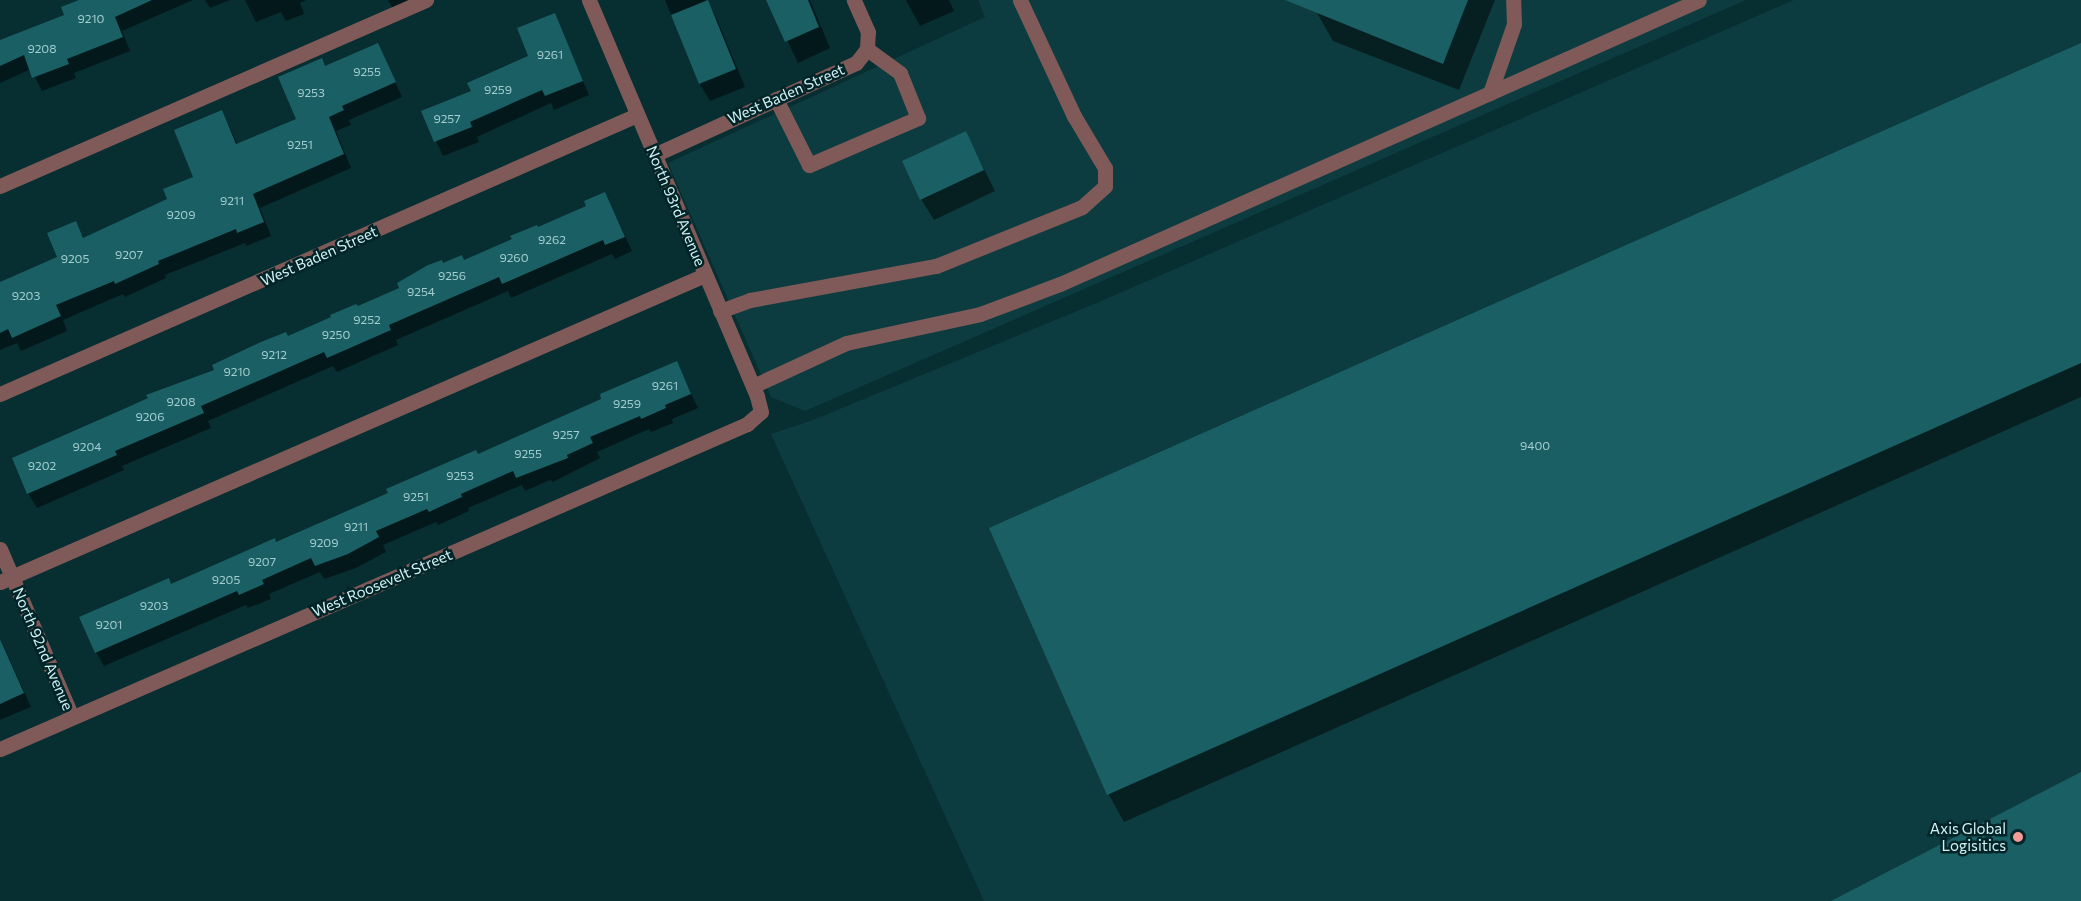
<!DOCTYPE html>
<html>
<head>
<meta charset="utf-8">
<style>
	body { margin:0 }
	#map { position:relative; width:2081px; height:901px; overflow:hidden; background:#072e31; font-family:Commissioner,sans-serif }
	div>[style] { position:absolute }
	.built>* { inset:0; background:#0d3c40 }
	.shadow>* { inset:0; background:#0007 }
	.building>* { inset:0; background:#1a5f64 }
	.minor>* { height:15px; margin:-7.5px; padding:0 7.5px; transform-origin:7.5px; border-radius:7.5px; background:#805a58 }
	.dots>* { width:16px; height:16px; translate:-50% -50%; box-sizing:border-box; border:3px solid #002427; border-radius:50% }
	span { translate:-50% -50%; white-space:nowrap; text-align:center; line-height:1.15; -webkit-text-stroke:5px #002427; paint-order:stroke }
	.number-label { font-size:12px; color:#a3cdd1 }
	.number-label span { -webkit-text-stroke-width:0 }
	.street-label { font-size:15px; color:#d1f2f5 }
	.poi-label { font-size:15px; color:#d1f2f5 }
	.right { translate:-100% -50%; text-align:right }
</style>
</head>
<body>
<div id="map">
	<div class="built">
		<i style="clip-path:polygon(978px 0,1746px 0,805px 411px,771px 397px,668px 163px,985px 17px)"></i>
		<i style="clip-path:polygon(1794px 0,2081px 0,2081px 901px,984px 901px,771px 434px,813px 420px,1099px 302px)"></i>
	</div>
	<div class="shadow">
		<i style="clip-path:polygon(83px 0,193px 0,122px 31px,130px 51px,74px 73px,76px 78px,42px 91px,31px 69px,0 83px,0 42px,66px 16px)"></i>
		<i style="clip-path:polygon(205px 0,230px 0,210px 8px)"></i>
		<i style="clip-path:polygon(245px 0,306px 0,300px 3px,304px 14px,286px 21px,281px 12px,256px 22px)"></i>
		<i style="clip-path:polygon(388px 0,413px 0,393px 9px)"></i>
		<i style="clip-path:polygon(665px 0,706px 0,717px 19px,745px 87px,710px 101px,700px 84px)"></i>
		<i style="clip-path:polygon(768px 0,810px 0,830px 48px,798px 63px)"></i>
		<i style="clip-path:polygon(906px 0,949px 0,954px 11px,920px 26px)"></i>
		<i style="clip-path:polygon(1322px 0,1495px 0,1459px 90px,1333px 41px,1317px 13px)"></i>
		<i style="clip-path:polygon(554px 15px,589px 95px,554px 110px,551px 103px,477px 137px,479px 142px,443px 156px,423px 112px,473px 92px,530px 56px)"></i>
		<i style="clip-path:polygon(378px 45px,402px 97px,349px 120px,351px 125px,336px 131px,351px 168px,260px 208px,271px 236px,246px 246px,245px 243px,165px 275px,166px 278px,125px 297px,123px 294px,63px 320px,67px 331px,21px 351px,17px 343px,0 350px,0 283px,58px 258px,75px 223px,84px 239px,169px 200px,195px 178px,222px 112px,238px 145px,298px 120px,326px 68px)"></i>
		<i style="clip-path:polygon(2081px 45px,2081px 397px,1124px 822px,1109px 795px,991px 528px)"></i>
		<i style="clip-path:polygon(966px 133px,995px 191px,934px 220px,921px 199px)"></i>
		<i style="clip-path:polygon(605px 193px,632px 251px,615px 259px,612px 254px,511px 298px,508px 291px,396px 340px,398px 345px,337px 372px,333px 366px,208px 421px,211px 428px,122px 466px,124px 470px,37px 508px,28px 493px,216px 371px,401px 288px,443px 265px,464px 262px,588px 207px)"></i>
		<i style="clip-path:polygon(676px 363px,698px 408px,672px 419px,673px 423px,651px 432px,649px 429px,597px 452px,600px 458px,553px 482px,550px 480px,525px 491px,522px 485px,468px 508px,469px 511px,454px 518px,438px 525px,436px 522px,383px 545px,386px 552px,356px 568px,324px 579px,320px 572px,269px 594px,271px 599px,248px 608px,246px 605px,104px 666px,96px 652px,171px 585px,276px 544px,478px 456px,603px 399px)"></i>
		<i style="clip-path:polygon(0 638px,31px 707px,0 720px)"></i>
	</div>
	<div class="building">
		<i style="clip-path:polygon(79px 0,152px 0,115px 17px,123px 37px,67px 59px,69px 64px,32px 78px,24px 55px,0 66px,0 40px,64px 15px,61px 7px)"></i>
		<i style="clip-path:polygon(708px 0,736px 69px,699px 84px,671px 15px)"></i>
		<i style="clip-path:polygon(766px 0,808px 0,819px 27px,785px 42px)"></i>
		<i style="clip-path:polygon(1285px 0,1468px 0,1443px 64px)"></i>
		<i style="clip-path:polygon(555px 13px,583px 81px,545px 96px,542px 90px,470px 122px,472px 127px,434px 142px,421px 111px,471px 91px,467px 83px,528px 56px,517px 28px)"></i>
		<i style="clip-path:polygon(378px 43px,396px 82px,342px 106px,344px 110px,329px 117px,344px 154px,253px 194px,264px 222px,237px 233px,236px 229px,158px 261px,159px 264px,115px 284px,114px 281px,56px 305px,61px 316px,12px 338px,8px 329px,0 333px,0 282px,57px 257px,47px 233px,76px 221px,83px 238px,167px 199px,163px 189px,193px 177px,174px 130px,222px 110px,236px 144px,296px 119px,278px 77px,322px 58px,325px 66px)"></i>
		<i style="clip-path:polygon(2081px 43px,2081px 363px,1107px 795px,989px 528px)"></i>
		<i style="clip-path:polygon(966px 131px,984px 170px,920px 200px,902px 161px)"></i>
		<i style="clip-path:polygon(605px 192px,625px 237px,605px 245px,603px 240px,502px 284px,499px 277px,389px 325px,391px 330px,327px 358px,324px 352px,201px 406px,204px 413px,115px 451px,117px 455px,27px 494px,12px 458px,126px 408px,148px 398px,146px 395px,214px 370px,212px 365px,261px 342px,286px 332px,288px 336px,331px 317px,330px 315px,356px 304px,358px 306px,399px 288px,397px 283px,428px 265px,442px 260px,443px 263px,462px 255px,464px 260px,512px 239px,510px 236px,537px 225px,538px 227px,586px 206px,584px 201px)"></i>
		<i style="clip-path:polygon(677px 361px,691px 394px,665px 405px,666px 408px,641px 419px,640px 416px,590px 437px,593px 443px,567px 455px,568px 458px,516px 478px,513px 471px,461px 494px,462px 497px,446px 504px,429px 512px,427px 509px,376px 531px,379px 537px,348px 554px,315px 566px,311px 558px,262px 580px,264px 584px,239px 595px,237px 591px,95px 653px,79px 617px,169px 578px,171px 584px,275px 538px,276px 542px,388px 493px,386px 489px,476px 450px,478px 454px,601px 399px,600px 394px)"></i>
		<i style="clip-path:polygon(0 639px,24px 693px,0 704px)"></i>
		<i style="clip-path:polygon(2081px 772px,2081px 901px,1831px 901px)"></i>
	</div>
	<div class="minor">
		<i style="left:1490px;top:93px;width:73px;rotate:-70.8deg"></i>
		<i style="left:1514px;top:24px;width:24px;rotate:-92deg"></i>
		<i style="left:776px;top:99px;width:74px;rotate:63.4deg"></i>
		<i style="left:809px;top:165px;width:119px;rotate:-23.3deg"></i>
		<i style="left:918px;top:118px;width:48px;rotate:-111.8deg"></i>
		<i style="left:900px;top:73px;width:41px;rotate:-144deg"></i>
		<i style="left:654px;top:155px;width:222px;rotate:-24.5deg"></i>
		<i style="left:856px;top:63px;width:18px;rotate:-52deg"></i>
		<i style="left:867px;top:49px;width:17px;rotate:-87deg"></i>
		<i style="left:868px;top:32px;width:35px;rotate:-114deg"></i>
		<i style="left:0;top:186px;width:465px;rotate:-23.6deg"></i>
		<i style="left:720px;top:311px;width:32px;rotate:-20deg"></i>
		<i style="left:750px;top:300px;width:189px;rotate:-10.4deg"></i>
		<i style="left:936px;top:266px;width:157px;rotate:-22deg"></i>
		<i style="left:1082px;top:207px;width:31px;rotate:-42deg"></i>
		<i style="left:1105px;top:186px;width:18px;rotate:-90deg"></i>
		<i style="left:1105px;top:168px;width:61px;rotate:-120.8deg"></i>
		<i style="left:1074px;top:116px;width:128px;rotate:-115deg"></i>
		<i style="left:753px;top:386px;width:102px;rotate:-24.8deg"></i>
		<i style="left:846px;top:343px;width:137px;rotate:-12.2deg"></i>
		<i style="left:980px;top:314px;width:85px;rotate:-20.6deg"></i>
		<i style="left:1060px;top:284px;width:699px;rotate:-23.96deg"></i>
		<i style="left:0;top:394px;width:695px;rotate:-23.65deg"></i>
		<i style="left:0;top:549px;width:183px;rotate:66.8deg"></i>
		<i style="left:0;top:582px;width:769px;rotate:-23.53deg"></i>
		<i style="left:0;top:749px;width:815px;rotate:-23.51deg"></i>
		<i style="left:747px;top:424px;width:18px;rotate:-41deg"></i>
		<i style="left:761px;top:412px;width:16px;rotate:-104deg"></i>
		<i style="left:757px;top:396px;width:430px;rotate:-113deg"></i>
	</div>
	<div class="dots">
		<i style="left:2018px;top:837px;background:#f59b97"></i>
	</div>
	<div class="number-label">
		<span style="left:91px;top:19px">9210</span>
		<span style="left:42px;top:49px">9208</span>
		<span style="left:550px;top:55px">9261</span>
		<span style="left:367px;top:72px">9255</span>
		<span style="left:498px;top:90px">9259</span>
		<span style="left:311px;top:93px">9253</span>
		<span style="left:447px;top:119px">9257</span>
		<span style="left:300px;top:145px">9251</span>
		<span style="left:232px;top:201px">9211</span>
		<span style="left:181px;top:215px">9209</span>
		<span style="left:552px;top:240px">9262</span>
		<span style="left:129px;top:255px">9207</span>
		<span style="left:514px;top:258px">9260</span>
		<span style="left:75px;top:259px">9205</span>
		<span style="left:452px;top:276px">9256</span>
		<span style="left:421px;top:292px">9254</span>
		<span style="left:26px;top:296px">9203</span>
		<span style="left:367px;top:320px">9252</span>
		<span style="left:336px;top:335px">9250</span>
		<span style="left:274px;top:355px">9212</span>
		<span style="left:237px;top:372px">9210</span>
		<span style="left:665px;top:386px">9261</span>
		<span style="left:181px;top:402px">9208</span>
		<span style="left:627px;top:404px">9259</span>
		<span style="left:150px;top:417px">9206</span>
		<span style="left:566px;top:435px">9257</span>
		<span style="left:1535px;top:446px">9400</span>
		<span style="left:87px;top:447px">9204</span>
		<span style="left:528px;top:454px">9255</span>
		<span style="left:42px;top:466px">9202</span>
		<span style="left:460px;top:476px">9253</span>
		<span style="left:416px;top:497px">9251</span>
		<span style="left:356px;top:527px">9211</span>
		<span style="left:324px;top:543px">9209</span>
		<span style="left:262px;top:562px">9207</span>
		<span style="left:226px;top:580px">9205</span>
		<span style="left:154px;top:606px">9203</span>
		<span style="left:109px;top:625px">9201</span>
	</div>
	<div class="street-label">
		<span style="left:786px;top:94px;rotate:-24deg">West Baden Street</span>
		<span style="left:676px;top:206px;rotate:67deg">North 93rd Avenue</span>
		<span style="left:319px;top:256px;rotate:-24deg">West Baden Street</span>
		<span style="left:382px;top:583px;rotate:-23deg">West Roosevelt Street</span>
		<span style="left:43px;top:649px;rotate:67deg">North 92nd Avenue</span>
	</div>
	<div class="poi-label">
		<span class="right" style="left:2006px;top:837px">Axis Global<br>Logisitics</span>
	</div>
</div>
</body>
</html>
